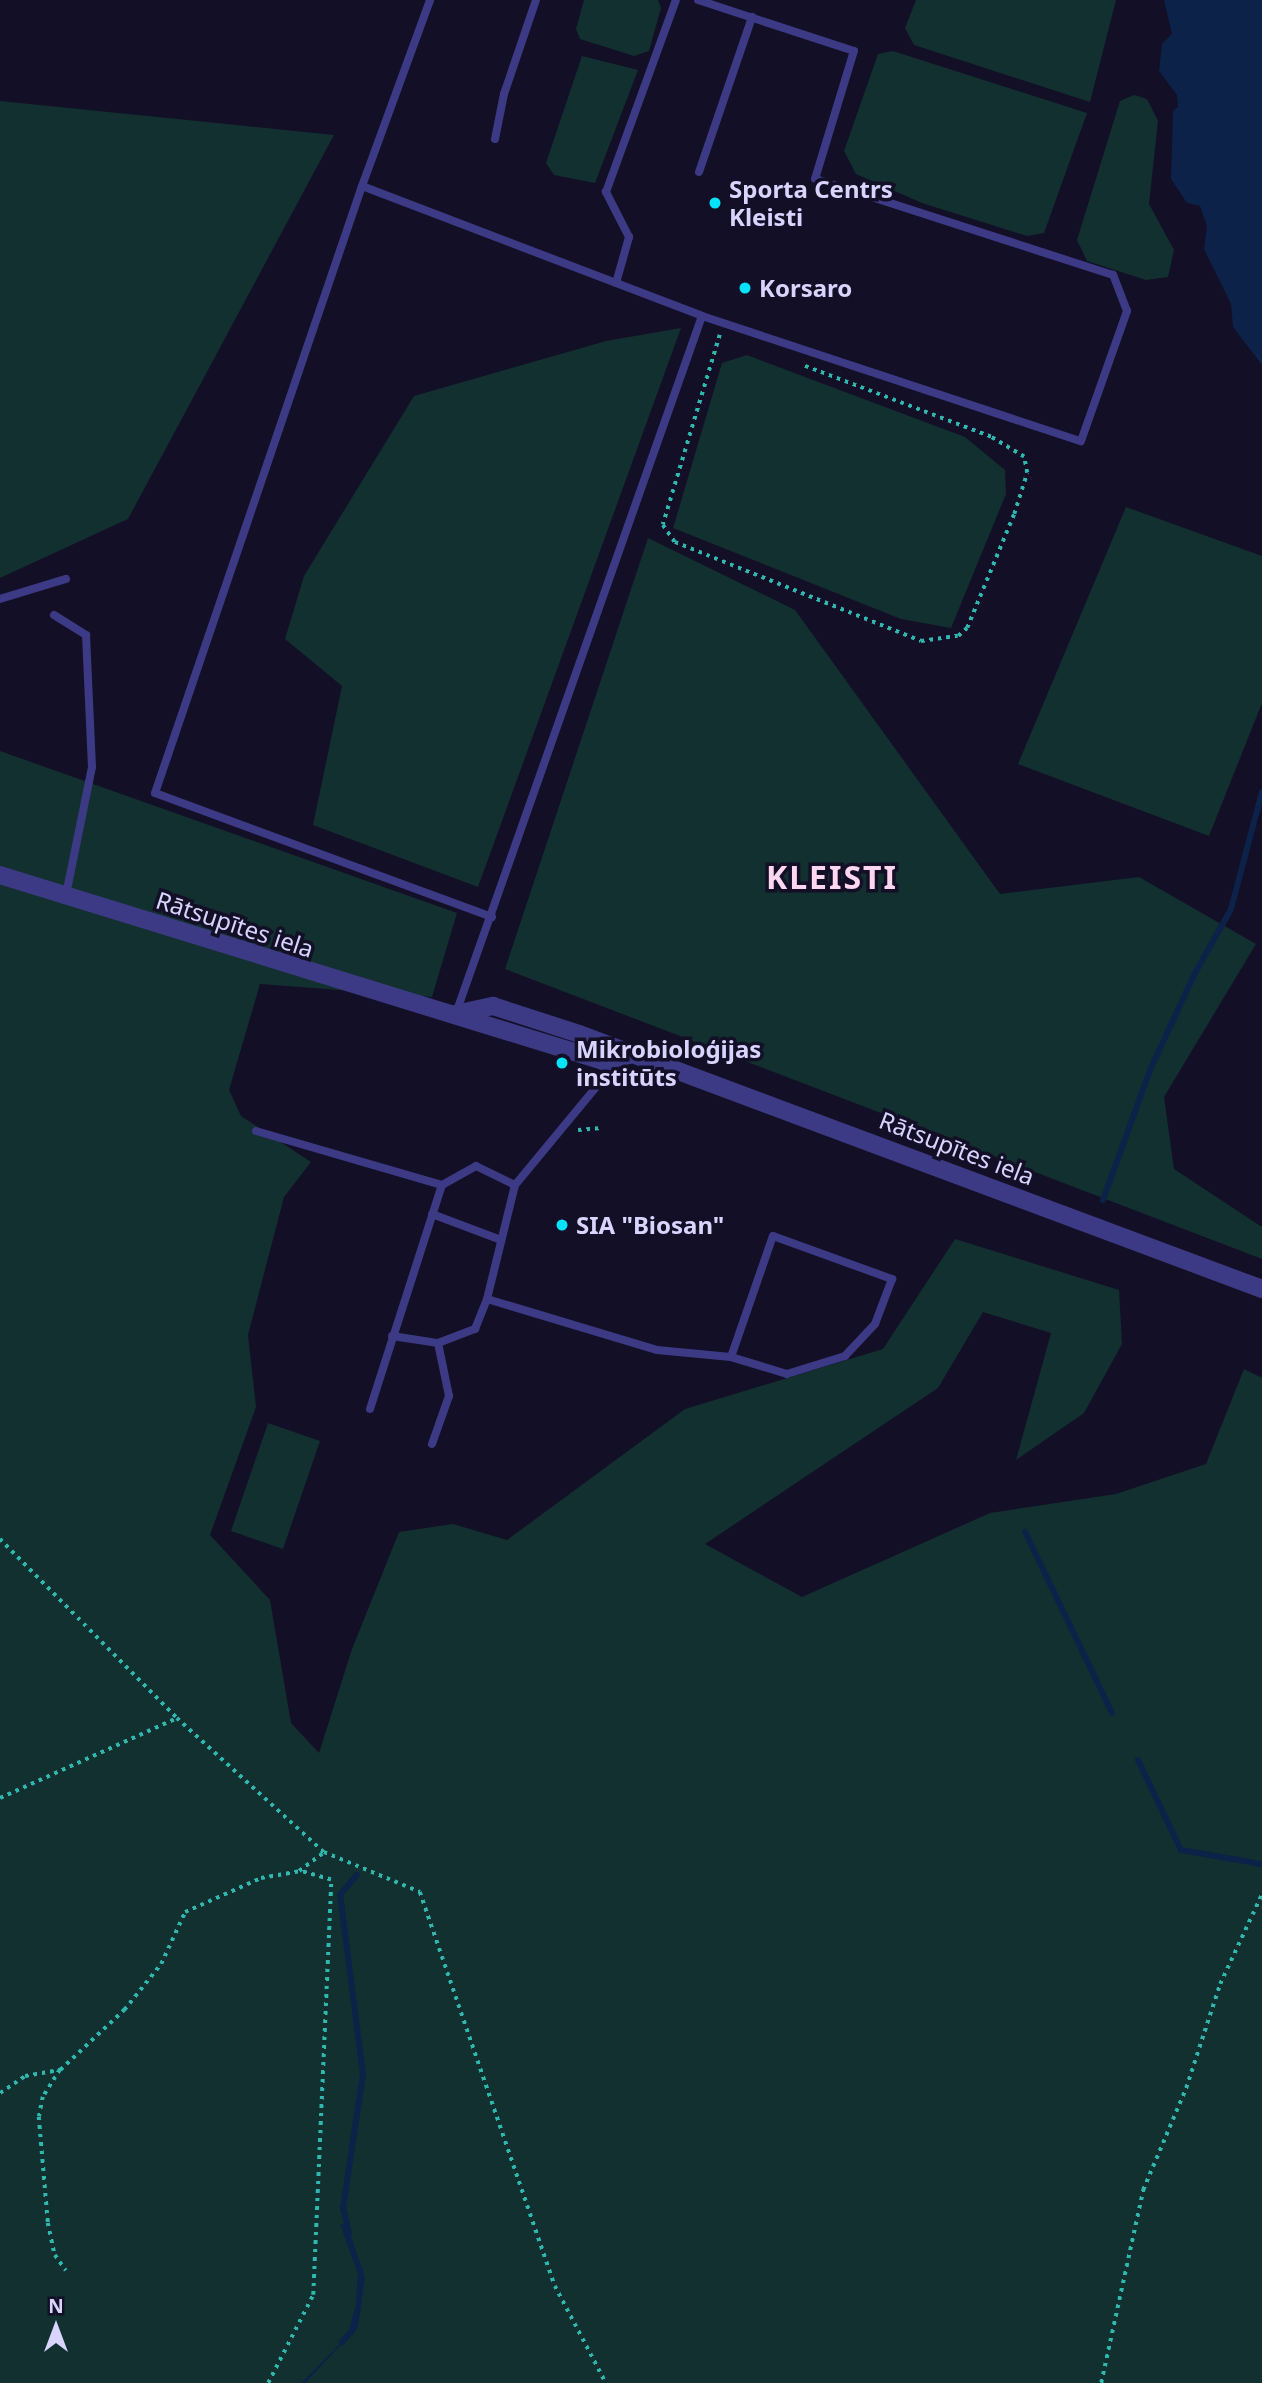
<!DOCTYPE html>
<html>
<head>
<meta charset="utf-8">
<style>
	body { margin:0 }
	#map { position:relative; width:1262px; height:2383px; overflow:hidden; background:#130f26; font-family:"Noto Sans",sans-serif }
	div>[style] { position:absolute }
	.green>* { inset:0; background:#12302f }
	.water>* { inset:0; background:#0c2248 }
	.stream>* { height:6px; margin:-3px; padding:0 3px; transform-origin:3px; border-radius:3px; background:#0c2248 }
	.path>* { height:3.5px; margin-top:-1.75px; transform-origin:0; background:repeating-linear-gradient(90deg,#2fb8b0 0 3.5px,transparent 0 8.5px) }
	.service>* { height:8px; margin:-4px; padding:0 4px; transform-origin:4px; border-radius:4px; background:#3d3a85 }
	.tertiary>* { height:18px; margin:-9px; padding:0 9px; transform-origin:9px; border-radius:9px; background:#3d3a85 }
	.dots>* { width:19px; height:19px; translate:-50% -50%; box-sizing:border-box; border:4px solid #130f26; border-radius:50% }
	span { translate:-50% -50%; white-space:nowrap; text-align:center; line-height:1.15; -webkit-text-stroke:7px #130f26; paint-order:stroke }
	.poi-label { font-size:24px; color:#d9d4ff; font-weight:700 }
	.left { translate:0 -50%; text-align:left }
	.street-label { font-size:24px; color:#d9d4ff }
	.district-label { font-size:32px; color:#ffd6f0; font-weight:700; letter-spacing:2px }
	.north { position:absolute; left:21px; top:2292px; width:70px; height:70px; -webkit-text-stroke:5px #130f26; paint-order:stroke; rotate:0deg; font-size:19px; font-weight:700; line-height:28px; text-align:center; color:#d9d4ff }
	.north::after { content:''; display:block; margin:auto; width:24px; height:32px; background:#d9d4ff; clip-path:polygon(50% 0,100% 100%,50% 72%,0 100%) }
</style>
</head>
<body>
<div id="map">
	<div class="green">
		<i style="clip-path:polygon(584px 0,658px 0,661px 8px,649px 51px,634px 56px,580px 39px,576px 29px)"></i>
		<i style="clip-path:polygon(916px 0,1116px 0,1090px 102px,914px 45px,905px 28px)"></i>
		<i style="clip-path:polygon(893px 51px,1087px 113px,1044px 233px,1027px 236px,922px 203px,856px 174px,844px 151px,878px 54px)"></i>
		<i style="clip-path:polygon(582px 56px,638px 70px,595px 183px,554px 175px,546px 163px)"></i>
		<i style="clip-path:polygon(1134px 95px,1147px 99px,1158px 121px,1149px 204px,1174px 250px,1168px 277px,1146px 280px,1087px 261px,1077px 240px,1120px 101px)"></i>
		<i style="clip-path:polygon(0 101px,334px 135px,128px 519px,0 578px)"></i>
		<i style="clip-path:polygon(681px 328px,478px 887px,313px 825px,342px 686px,285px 639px,304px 576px,414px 396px,606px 341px)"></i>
		<i style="clip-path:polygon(747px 355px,965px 437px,1005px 470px,1006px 494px,951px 628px,901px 619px,673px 528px,722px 363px)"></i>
		<i style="clip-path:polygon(1126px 507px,1262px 556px,1262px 703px,1209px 836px,1018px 764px)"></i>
		<i style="clip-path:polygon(648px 538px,795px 610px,1000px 894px,1139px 877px,1256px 944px,1164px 1097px,1174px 1169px,1262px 1227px,1262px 1259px,505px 969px)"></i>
		<i style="clip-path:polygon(0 751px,457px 913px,432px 997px,260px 984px,229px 1090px,241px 1116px,311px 1162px,284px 1197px,248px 1335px,256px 1407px,210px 1535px,270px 1600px,291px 1723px,319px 1753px,352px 1649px,399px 1532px,453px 1524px,507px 1540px,685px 1409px,883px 1349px,955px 1239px,1119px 1290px,1122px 1344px,1084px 1413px,1016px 1460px,1051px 1333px,983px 1312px,938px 1388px,705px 1544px,802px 1597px,990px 1513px,1116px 1494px,1206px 1464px,1244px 1369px,1262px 1378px,1262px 2383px,0 2383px)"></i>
		<i style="clip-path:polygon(268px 1423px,320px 1441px,283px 1549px,231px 1531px)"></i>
	</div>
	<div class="water">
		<i style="clip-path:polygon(1164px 0,1262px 0,1262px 365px,1233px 327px,1231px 304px,1204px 249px,1207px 226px,1200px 206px,1187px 203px,1171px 179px,1173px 111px,1178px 107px,1177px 95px,1159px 71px,1162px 44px,1172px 34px)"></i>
		<i style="clip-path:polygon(340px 2224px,347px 2224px,365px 2277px,358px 2327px,305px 2383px,301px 2383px,354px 2330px,358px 2274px)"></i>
	</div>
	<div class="stream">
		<i style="left:1103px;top:1200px;width:138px;rotate:-70.1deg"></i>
		<i style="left:1150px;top:1070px;width:105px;rotate:-65.1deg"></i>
		<i style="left:1194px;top:975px;width:76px;rotate:-60.7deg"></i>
		<i style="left:1231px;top:909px;width:121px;rotate:-75.2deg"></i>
		<i style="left:1025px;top:1532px;width:201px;rotate:64.3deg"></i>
		<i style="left:1138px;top:1760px;width:100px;rotate:64.5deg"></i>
		<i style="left:1181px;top:1850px;width:82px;rotate:9.8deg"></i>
		<i style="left:349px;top:2233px;width:26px;rotate:-103deg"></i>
		<i style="left:343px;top:2208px;width:135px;rotate:-81.5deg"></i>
		<i style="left:363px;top:2074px;width:180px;rotate:-97.3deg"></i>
		<i style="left:340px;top:1895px;width:26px;rotate:-50deg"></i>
		<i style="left:342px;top:2342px;width:15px;rotate:-48deg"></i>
		<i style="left:352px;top:2331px;width:20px;rotate:-75deg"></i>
	</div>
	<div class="path">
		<i style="left:720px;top:335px;width:198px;rotate:106.7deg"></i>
		<i style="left:663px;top:525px;width:21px;rotate:55deg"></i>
		<i style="left:675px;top:542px;width:265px;rotate:21.9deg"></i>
		<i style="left:921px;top:641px;width:37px;rotate:-8deg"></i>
		<i style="left:958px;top:636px;width:12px;rotate:-42deg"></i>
		<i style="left:967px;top:628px;width:123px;rotate:-67.6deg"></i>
		<i style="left:1014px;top:514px;width:43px;rotate:-72.4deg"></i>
		<i style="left:1027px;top:473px;width:16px;rotate:-101deg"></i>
		<i style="left:1024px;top:457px;width:39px;rotate:-149deg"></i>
		<i style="left:991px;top:437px;width:200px;rotate:-159.2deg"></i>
		<i style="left:578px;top:1130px;width:23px;rotate:-5deg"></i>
		<i style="left:0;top:1539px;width:252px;rotate:45.3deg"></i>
		<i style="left:177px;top:1718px;width:199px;rotate:42.4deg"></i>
		<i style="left:324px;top:1852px;width:104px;rotate:22.6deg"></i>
		<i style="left:420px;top:1892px;width:416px;rotate:71.1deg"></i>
		<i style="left:555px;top:2286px;width:110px;rotate:62.3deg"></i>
		<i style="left:0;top:1798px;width:194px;rotate:-24.3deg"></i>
		<i style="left:60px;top:2070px;width:32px;rotate:122deg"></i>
		<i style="left:43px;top:2097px;width:20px;rotate:101deg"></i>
		<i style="left:39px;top:2117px;width:106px;rotate:85.1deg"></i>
		<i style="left:48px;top:2223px;width:33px;rotate:78deg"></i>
		<i style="left:55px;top:2255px;width:19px;rotate:55deg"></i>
		<i style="left:0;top:2093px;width:30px;rotate:-34deg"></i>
		<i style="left:25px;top:2076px;width:36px;rotate:-10deg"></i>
		<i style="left:60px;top:2070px;width:88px;rotate:-43.2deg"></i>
		<i style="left:124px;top:2010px;width:59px;rotate:-51.2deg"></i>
		<i style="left:161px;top:1964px;width:57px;rotate:-65.2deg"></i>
		<i style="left:185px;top:1912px;width:83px;rotate:-24.1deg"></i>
		<i style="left:261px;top:1878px;width:39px;rotate:-10deg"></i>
		<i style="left:299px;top:1871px;width:31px;rotate:-37deg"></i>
		<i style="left:268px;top:2383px;width:99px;rotate:-62.9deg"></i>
		<i style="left:313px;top:2295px;width:415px;rotate:-87.5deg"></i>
		<i style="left:331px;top:1880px;width:33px;rotate:-164deg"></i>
		<i style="left:1101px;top:2383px;width:198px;rotate:-77.7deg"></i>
		<i style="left:1143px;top:2190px;width:111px;rotate:-67.1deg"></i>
		<i style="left:1186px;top:2088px;width:109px;rotate:-71.9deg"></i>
		<i style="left:1220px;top:1984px;width:99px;rotate:-65deg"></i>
	</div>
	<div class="service">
		<i style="left:495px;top:139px;width:46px;rotate:-78.7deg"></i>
		<i style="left:504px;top:94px;width:99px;rotate:-71.2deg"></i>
		<i style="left:699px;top:172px;width:164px;rotate:-71.1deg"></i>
		<i style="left:362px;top:186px;width:198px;rotate:-69.9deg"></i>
		<i style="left:616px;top:283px;width:48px;rotate:-74.2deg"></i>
		<i style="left:629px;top:237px;width:51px;rotate:-117.1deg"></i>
		<i style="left:606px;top:192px;width:204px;rotate:-70deg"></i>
		<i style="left:0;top:599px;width:69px;rotate:-16.9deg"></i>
		<i style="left:54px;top:615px;width:38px;rotate:32deg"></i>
		<i style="left:86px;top:635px;width:132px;rotate:87.4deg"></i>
		<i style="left:92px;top:767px;width:131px;rotate:101.5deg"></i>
		<i style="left:492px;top:917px;width:359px;rotate:-159.8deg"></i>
		<i style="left:155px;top:793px;width:641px;rotate:-71.17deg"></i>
		<i style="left:362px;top:186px;width:364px;rotate:20.9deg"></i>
		<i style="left:702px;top:316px;width:399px;rotate:18.3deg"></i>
		<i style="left:1081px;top:441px;width:138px;rotate:-70.5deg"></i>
		<i style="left:1127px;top:311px;width:39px;rotate:-111deg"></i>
		<i style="left:1113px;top:275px;width:313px;rotate:-162.1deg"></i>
		<i style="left:815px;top:179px;width:134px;rotate:-73.1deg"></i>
		<i style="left:854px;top:51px;width:164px;rotate:-161.9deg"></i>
		<i style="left:456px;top:1013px;width:739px;rotate:-70.56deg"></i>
		<i style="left:616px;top:1063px;width:158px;rotate:129.6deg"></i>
		<i style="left:515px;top:1185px;width:117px;rotate:103.8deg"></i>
		<i style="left:487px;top:1299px;width:177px;rotate:16.7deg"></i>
		<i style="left:657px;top:1350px;width:74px;rotate:5.4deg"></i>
		<i style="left:256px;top:1131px;width:194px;rotate:16.2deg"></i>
		<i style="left:432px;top:1214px;width:71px;rotate:20.7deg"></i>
		<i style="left:773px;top:1236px;width:127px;rotate:19.9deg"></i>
		<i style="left:892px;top:1279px;width:48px;rotate:110.7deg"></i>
		<i style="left:875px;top:1324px;width:44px;rotate:133.2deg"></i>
		<i style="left:845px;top:1356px;width:61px;rotate:162.8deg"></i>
		<i style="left:787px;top:1374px;width:59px;rotate:-163.1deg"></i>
		<i style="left:731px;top:1357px;width:128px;rotate:-70.9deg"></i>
		<i style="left:392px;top:1336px;width:47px;rotate:8.7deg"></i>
		<i style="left:370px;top:1409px;width:235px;rotate:-72.2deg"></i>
		<i style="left:442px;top:1185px;width:39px;rotate:-29deg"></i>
		<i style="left:476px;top:1166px;width:43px;rotate:26deg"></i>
		<i style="left:432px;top:1444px;width:51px;rotate:-70.5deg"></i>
		<i style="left:449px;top:1396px;width:54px;rotate:-101.7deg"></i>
		<i style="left:438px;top:1343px;width:40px;rotate:-21deg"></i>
		<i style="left:475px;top:1329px;width:32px;rotate:-68deg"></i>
	</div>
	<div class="tertiary">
		<i style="left:0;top:875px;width:631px;rotate:17.14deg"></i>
		<i style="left:603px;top:1061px;width:31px;rotate:-13deg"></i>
		<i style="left:455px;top:1014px;width:39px;rotate:-12deg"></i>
		<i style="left:493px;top:1006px;width:90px;rotate:18deg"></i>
		<i style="left:579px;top:1034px;width:729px;rotate:20.47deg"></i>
	</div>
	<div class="dots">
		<i style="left:715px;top:203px;background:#00e5ff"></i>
		<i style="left:745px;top:288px;background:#00e5ff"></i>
		<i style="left:562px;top:1063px;background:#00e5ff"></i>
		<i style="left:562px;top:1225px;background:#00e5ff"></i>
	</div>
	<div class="poi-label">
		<span class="left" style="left:729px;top:203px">Sporta Centrs<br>Kleisti</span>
		<span class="left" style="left:759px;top:288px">Korsaro</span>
		<span class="left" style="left:576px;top:1063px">Mikrobioloģijas<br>institūts</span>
		<span class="left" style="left:576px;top:1225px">SIA "Biosan"</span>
	</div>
	<div class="street-label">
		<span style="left:235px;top:924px;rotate:18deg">Rātsupītes iela</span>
		<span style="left:957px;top:1148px;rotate:21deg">Rātsupītes iela</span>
	</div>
	<div class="district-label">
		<span style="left:832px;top:877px">KLEISTI</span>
	</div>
	<div class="north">N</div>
</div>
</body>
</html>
